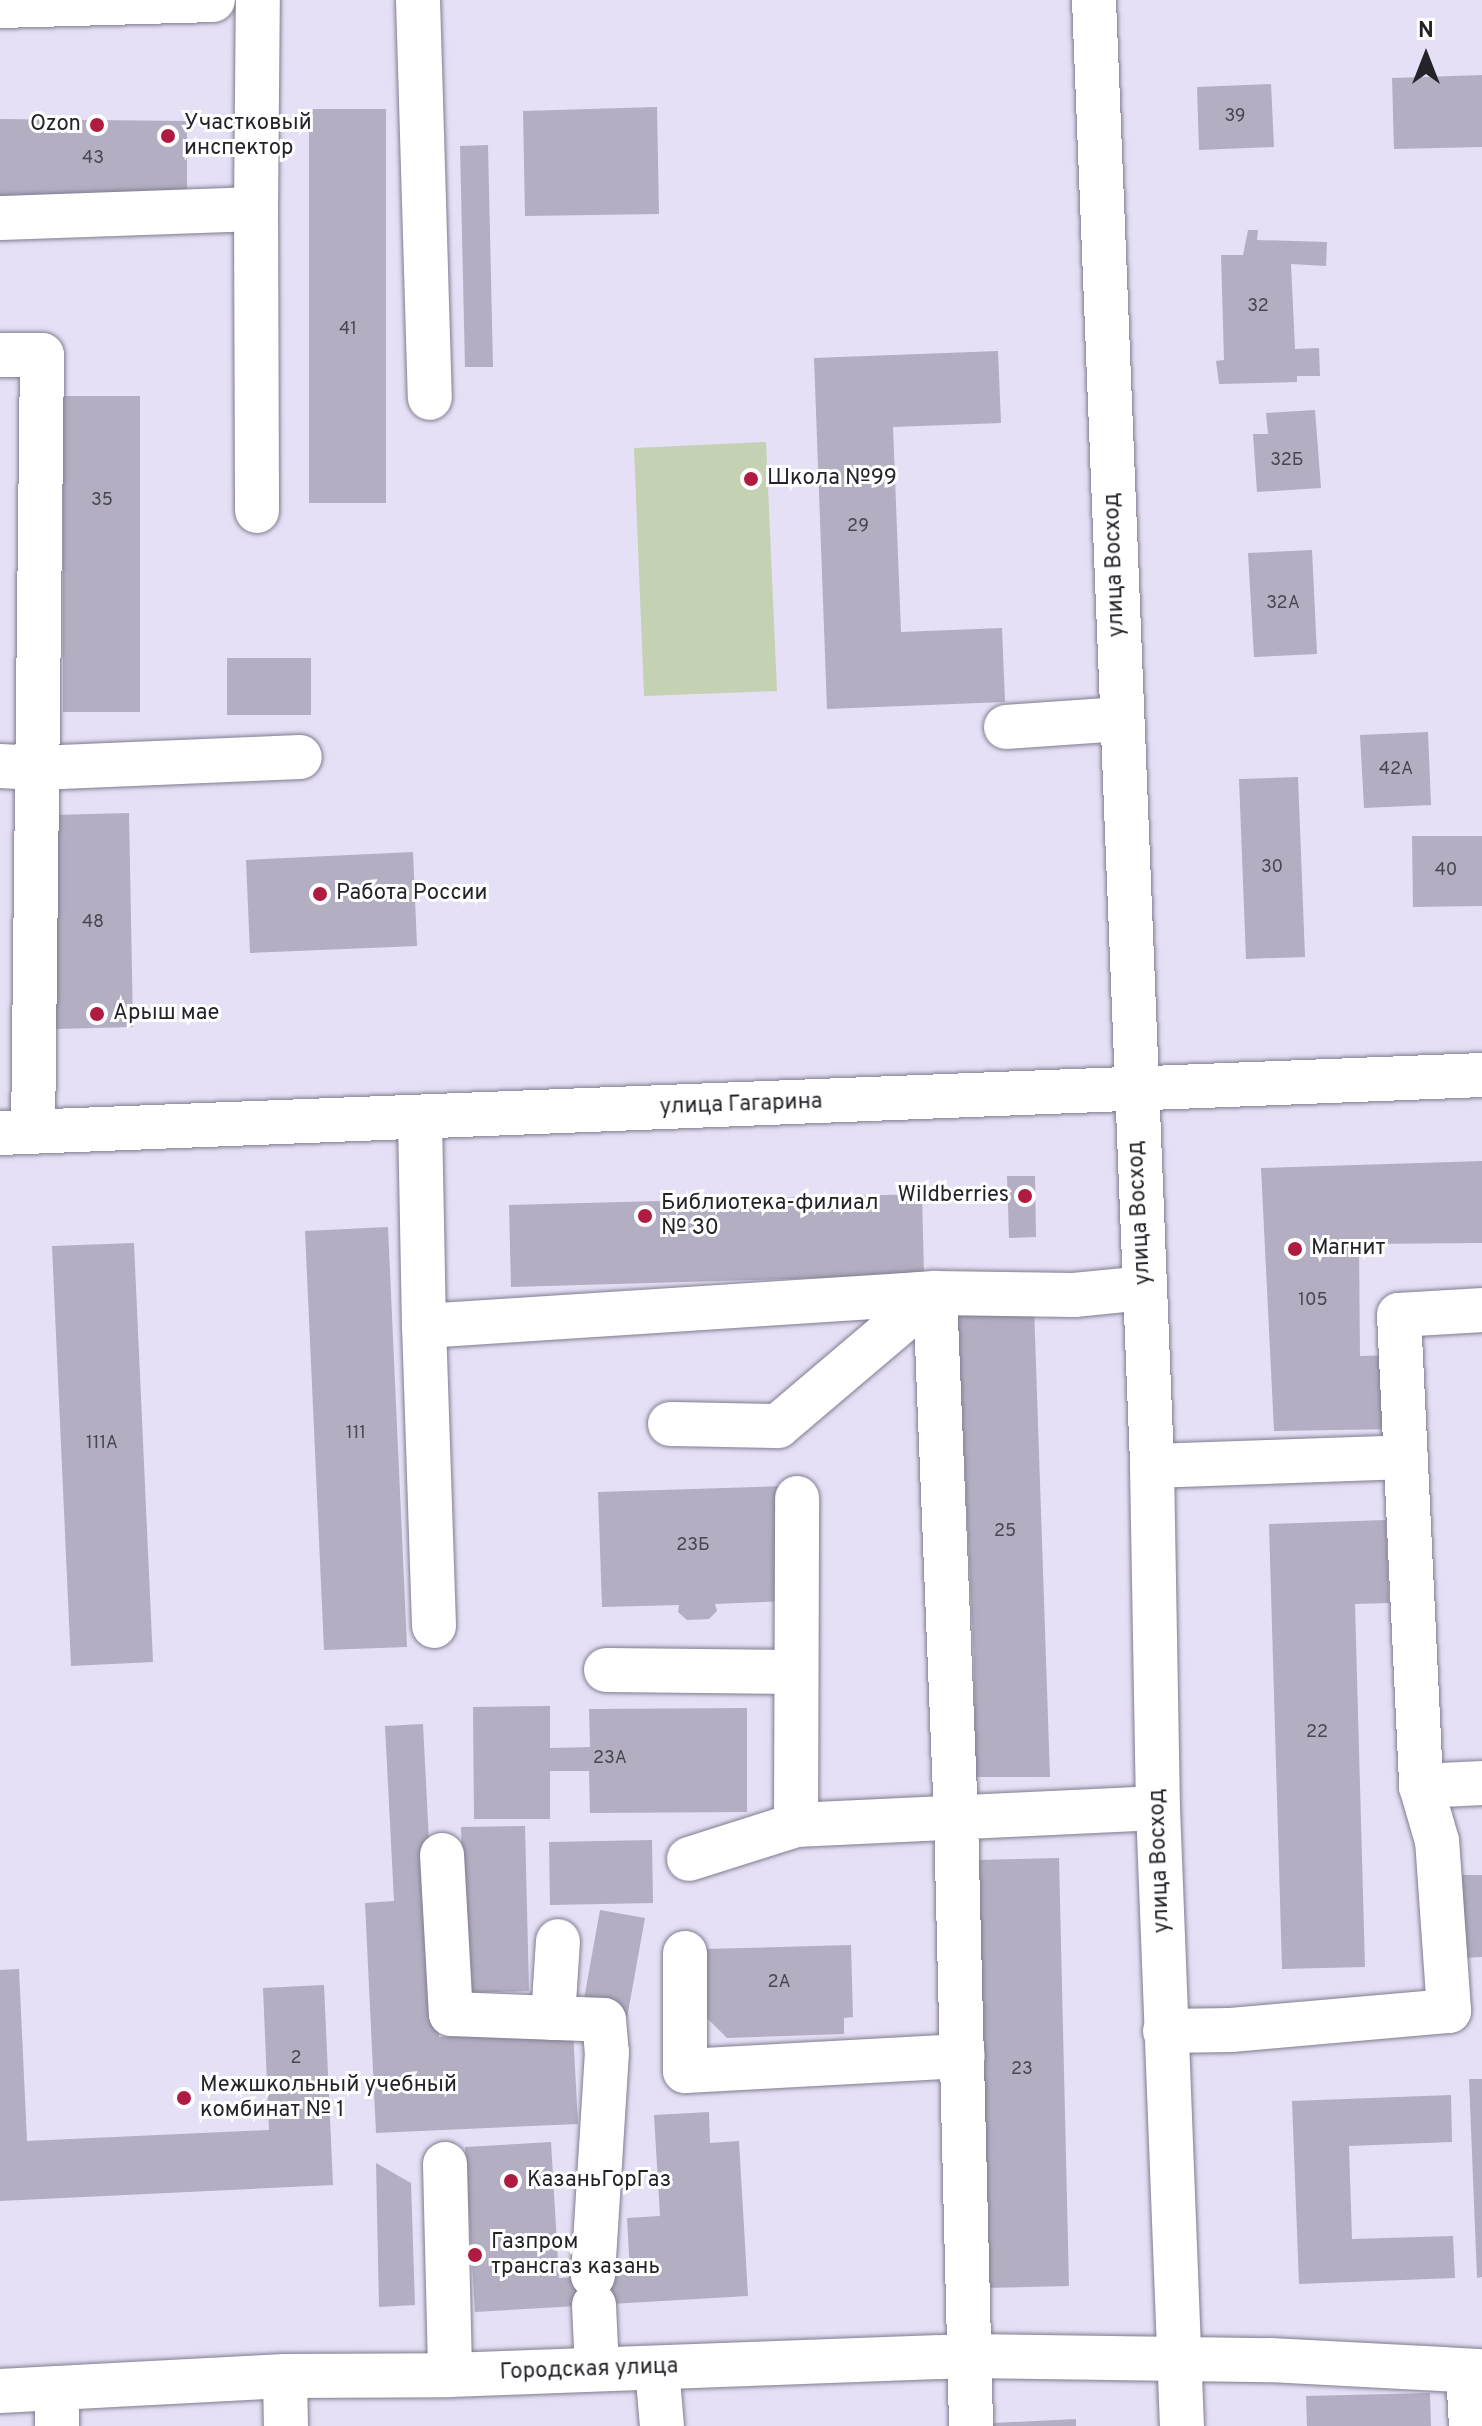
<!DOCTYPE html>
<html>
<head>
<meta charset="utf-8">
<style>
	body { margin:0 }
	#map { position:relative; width:1482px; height:2426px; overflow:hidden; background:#e5e0f5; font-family:Overpass,sans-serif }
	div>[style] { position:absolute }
	.green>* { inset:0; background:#c4d1b3 }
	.building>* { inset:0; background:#b3aec2 }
	.roads { filter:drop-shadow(0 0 2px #817c8f) drop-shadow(0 0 2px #817c8f) }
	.minor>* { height:44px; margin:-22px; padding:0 22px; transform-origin:22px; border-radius:22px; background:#fff }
	.dots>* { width:22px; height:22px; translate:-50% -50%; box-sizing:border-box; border:4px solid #fff; border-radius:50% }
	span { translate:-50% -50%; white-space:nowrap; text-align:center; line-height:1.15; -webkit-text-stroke:6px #fff; paint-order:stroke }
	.number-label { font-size:18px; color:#484650 }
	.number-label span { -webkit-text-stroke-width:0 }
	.poi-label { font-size:22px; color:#25232a }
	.left { translate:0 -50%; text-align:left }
	.right { translate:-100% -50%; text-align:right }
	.street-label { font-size:22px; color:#25232a }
	.north { position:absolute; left:1386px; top:16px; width:80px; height:80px; -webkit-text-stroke:6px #fff; paint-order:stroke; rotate:0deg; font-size:22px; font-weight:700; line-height:32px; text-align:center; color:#25232a }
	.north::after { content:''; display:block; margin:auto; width:28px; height:36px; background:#25232a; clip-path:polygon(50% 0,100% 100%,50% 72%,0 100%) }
</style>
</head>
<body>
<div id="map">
	<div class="green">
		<i style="clip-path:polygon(766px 442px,777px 691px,644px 696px,634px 448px)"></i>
	</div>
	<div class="building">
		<i style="clip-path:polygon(1482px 75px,1482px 147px,1394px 149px,1392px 78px)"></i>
		<i style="clip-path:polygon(1271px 84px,1274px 147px,1199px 150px,1197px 87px)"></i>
		<i style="clip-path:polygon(657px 107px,659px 214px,525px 216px,523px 111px)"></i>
		<i style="clip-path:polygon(309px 109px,386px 109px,386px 503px,309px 503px)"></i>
		<i style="clip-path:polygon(0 119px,187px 121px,187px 198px,0 196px)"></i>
		<i style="clip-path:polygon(488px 145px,493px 367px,465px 367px,460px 146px)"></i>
		<i style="clip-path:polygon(1248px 230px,1258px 230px,1257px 240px,1327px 242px,1326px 266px,1291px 264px,1295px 349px,1319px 348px,1320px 376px,1297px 376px,1297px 382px,1219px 384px,1216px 361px,1224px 360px,1221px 255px,1243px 255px)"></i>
		<i style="clip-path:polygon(998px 351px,1001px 423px,893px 427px,901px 632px,1002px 628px,1005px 702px,827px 709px,814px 358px)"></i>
		<i style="clip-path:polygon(63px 396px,140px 396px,140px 712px,63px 712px)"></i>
		<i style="clip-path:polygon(1315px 410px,1321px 488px,1257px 492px,1253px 434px,1268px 434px,1266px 413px)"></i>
		<i style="clip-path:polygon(1312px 550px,1317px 654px,1254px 657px,1248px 553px)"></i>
		<i style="clip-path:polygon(227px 658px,311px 658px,311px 715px,227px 715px)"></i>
		<i style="clip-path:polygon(1428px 732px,1431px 805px,1364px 808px,1360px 735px)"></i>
		<i style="clip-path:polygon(1298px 777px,1305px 957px,1246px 959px,1239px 779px)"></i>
		<i style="clip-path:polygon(129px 813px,133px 1027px,56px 1029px,52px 815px)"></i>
		<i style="clip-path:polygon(1412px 836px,1482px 836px,1482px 906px,1413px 907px)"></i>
		<i style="clip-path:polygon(413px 852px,417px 946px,250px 953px,246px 860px)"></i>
		<i style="clip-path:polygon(1482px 1161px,1482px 1243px,1359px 1244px,1360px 1356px,1394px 1355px,1400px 1429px,1274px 1431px,1261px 1168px)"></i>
		<i style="clip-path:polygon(1007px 1176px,1035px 1176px,1036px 1237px,1009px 1238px)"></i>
		<i style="clip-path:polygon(922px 1194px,924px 1275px,511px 1287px,509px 1205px)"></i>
		<i style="clip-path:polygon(388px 1227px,407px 1647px,324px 1650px,305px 1231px)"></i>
		<i style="clip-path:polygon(134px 1243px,153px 1662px,71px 1666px,52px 1246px)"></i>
		<i style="clip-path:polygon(957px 1306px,1034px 1306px,1050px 1777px,975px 1777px,974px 1662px)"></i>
		<i style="clip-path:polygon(785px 1486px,789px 1601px,715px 1604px,717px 1611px,709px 1619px,687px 1620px,678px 1612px,679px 1605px,602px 1607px,598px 1492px)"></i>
		<i style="clip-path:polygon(1386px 1520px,1389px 1603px,1355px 1604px,1365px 1967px,1282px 1969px,1269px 1524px)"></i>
		<i style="clip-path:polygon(550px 1706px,550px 1748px,590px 1747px,589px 1709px,747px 1708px,747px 1812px,590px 1813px,589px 1771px,550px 1771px,550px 1819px,474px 1819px,473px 1707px)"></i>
		<i style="clip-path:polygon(423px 1724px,439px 2037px,573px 2030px,578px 2124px,376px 2133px,365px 1903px,394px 1901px,385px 1726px)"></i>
		<i style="clip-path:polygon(525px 1826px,529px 1991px,465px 1993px,461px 1827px)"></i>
		<i style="clip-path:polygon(652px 1840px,653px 1903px,550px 1905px,549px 1842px)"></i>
		<i style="clip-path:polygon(1059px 1858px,1069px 2286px,986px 2288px,976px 1860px)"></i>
		<i style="clip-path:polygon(1462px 1875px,1482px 1875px,1482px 1957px,1465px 1958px)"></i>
		<i style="clip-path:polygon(600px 1910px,645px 1918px,627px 2018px,582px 2010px)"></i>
		<i style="clip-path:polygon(851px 1945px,853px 2017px,844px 2018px,844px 2034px,727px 2038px,707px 2018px,705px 1949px)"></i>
		<i style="clip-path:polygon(19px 1969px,27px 2141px,269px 2130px,263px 1988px,324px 1985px,333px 2185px,0 2201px,0 1970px)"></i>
		<i style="clip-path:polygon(1469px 2079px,1482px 2079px,1482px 2277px,1477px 2278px)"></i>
		<i style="clip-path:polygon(1451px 2095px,1452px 2142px,1349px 2146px,1352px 2239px,1453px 2236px,1455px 2278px,1299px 2284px,1292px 2101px)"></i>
		<i style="clip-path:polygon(709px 2112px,710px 2143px,739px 2141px,748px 2296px,475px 2312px,465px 2147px,551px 2142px,559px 2278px,630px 2274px,627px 2218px,660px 2216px,654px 2115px)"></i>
		<i style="clip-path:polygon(376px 2163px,411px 2183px,415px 2305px,379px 2307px)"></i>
		<i style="clip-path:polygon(1430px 2393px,1431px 2426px,1307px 2426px,1306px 2396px)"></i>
		<i style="clip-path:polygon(1076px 2419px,1076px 2426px,993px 2426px,993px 2423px)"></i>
	</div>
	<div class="roads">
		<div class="minor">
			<i style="left:418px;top:0;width:398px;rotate:88.3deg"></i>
			<i style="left:1094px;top:0;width:1467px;rotate:87.73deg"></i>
			<i style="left:1152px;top:1466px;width:342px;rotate:89deg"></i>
			<i style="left:1158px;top:1808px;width:618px;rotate:87.78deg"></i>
			<i style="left:0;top:6px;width:213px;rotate:-1.6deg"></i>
			<i style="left:256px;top:209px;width:302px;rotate:89.8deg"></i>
			<i style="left:0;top:218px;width:256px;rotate:-2deg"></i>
			<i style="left:256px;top:209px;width:209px;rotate:-89.5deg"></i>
			<i style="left:0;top:355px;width:42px"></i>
			<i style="left:42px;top:355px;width:777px;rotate:90.66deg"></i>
			<i style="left:1006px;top:727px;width:115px;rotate:-4deg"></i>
			<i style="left:0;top:766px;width:37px;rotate:3deg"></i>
			<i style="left:37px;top:768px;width:263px;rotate:-2.4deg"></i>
			<i style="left:420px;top:1119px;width:207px;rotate:88.9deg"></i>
			<i style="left:0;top:1133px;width:1483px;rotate:-2.24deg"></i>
			<i style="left:935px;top:1293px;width:526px;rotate:87.71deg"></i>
			<i style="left:956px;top:1819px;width:607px;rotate:88.58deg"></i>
			<i style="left:1482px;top:1310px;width:83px;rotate:176.6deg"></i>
			<i style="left:1399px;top:1315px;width:472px;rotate:87.3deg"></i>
			<i style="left:1421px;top:1786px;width:61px;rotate:-2.8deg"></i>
			<i style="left:670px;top:1424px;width:108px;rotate:1.1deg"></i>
			<i style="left:778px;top:1426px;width:206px;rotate:-40.3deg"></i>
			<i style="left:1152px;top:1466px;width:254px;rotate:-2deg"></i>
			<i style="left:434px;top:1626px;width:300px;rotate:-91.9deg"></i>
			<i style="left:424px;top:1326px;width:512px;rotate:-3.69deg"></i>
			<i style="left:935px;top:1293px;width:139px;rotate:0.8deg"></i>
			<i style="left:1074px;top:1295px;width:70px;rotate:-5.7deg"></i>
			<i style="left:606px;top:1670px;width:190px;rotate:0.6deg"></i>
			<i style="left:796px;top:1825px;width:327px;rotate:-89.8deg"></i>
			<i style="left:442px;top:1855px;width:159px;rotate:86.8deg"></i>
			<i style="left:451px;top:2014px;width:153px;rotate:2.2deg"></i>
			<i style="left:604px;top:2020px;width:32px;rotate:85deg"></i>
			<i style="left:607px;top:2052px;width:224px;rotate:93.6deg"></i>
			<i style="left:689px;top:1859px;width:112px;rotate:-17.6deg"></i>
			<i style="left:796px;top:1825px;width:362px;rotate:-2.7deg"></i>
			<i style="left:685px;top:1953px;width:118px;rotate:90deg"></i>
			<i style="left:685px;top:2071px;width:278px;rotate:-3.1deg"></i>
			<i style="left:553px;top:2018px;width:77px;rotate:-86.3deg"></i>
			<i style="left:1165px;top:2031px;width:66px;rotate:-0.9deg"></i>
			<i style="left:1231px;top:2030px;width:219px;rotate:-5deg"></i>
			<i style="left:1449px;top:2011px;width:170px;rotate:-94deg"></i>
			<i style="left:1437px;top:1841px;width:57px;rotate:-106.2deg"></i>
			<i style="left:445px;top:2164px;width:211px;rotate:88.6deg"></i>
			<i style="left:594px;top:2305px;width:64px;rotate:87.3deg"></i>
			<i style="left:657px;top:2368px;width:58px;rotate:85.1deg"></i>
			<i style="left:1468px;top:2372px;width:54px;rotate:86.8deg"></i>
			<i style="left:285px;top:2376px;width:50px;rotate:88.9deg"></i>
			<i style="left:57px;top:2389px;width:37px;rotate:90deg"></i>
			<i style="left:0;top:2391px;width:285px;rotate:-3deg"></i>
			<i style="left:285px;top:2376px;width:165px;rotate:-0.3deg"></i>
			<i style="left:450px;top:2375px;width:518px;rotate:-2.1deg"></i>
			<i style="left:968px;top:2356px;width:302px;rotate:0.8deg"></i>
			<i style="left:1270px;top:2360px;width:212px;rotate:3deg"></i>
		</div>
	</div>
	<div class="dots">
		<i style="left:97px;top:125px;background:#b01c41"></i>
		<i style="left:168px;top:136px;background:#b01c41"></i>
		<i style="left:751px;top:479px;background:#b01c41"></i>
		<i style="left:320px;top:894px;background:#b01c41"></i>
		<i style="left:97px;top:1014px;background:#b01c41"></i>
		<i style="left:1025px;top:1196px;background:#b01c41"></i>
		<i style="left:645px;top:1216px;background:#b01c41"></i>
		<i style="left:1295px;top:1249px;background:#b01c41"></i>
		<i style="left:184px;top:2098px;background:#b01c41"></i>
		<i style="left:511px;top:2181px;background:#b01c41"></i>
		<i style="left:475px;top:2255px;background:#b01c41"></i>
	</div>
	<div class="number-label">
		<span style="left:1235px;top:117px">39</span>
		<span style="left:93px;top:159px">43</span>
		<span style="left:1258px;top:307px">32</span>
		<span style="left:348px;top:330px">41</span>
		<span style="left:1287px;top:461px">32Б</span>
		<span style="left:102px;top:501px">35</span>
		<span style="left:858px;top:527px">29</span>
		<span style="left:1283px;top:604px">32А</span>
		<span style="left:1396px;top:770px">42А</span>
		<span style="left:1272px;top:868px">30</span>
		<span style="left:1446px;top:871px">40</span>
		<span style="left:93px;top:923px">48</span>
		<span style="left:1313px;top:1301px">105</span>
		<span style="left:356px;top:1434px">111</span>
		<span style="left:102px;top:1444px">111А</span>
		<span style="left:1005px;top:1532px">25</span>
		<span style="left:693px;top:1546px">23Б</span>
		<span style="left:1317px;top:1733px">22</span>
		<span style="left:610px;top:1759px">23А</span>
		<span style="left:779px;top:1983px">2А</span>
		<span style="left:296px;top:2059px">2</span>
		<span style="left:1022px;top:2070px">23</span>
	</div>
	<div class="poi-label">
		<span class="left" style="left:184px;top:136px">Участковый<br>инспектор</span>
		<span class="right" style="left:81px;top:125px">Ozon</span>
		<span class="left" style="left:767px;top:479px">Школа №99</span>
		<span class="left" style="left:336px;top:894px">Работа России</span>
		<span class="left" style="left:113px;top:1014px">Арыш мае</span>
		<span class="right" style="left:1009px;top:1196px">Wildberries</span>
		<span class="left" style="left:661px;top:1216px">Библиотека-филиал<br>№ 30</span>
		<span class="left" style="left:1311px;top:1249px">Магнит</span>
		<span class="left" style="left:200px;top:2098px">Межшкольный учебный<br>комбинат № 1</span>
		<span class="left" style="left:527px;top:2181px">КазаньГорГаз</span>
		<span class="left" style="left:491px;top:2255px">Газпром<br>трансгаз казань</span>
	</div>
	<div class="street-label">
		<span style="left:1115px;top:565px;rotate:-92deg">улица Восход</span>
		<span style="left:741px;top:1105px;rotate:-2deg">улица Гагарина</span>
		<span style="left:1140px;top:1213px;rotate:-93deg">улица Восход</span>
		<span style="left:1160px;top:1861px;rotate:-92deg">улица Восход</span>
		<span style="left:589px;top:2370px;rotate:-2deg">Городская улица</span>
	</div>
	<div class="north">N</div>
</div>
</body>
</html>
